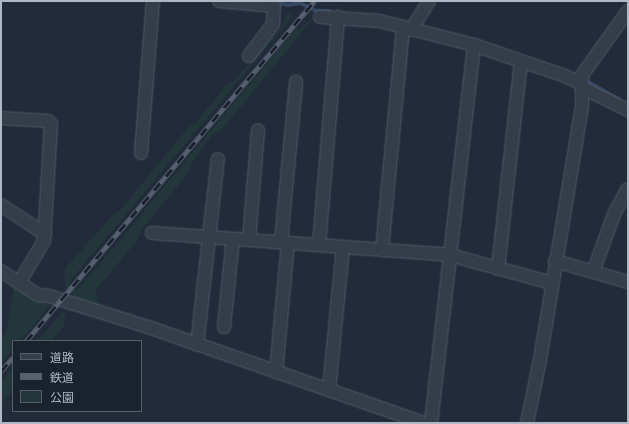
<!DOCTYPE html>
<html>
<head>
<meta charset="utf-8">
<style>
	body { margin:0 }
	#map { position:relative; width:629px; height:424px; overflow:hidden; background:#212b39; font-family:Ubuntu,"Noto Sans JP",sans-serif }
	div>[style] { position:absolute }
	.green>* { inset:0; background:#23373a }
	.stream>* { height:3.5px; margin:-1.75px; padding:0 1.75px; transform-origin:1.75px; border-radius:1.75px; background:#354660 }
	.roads { filter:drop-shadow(0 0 1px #525a67) drop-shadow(0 0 1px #525a67) }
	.minor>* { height:12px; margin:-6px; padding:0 6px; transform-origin:6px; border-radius:6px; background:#353d49 }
	.rail>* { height:4.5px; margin-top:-2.25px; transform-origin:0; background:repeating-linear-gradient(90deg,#1a222e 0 9px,#576170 0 18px); box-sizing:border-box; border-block:1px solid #576170 }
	span { translate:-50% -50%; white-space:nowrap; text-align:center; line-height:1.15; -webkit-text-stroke:3px #1a222e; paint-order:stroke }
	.frame { position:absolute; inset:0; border:2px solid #afb7c5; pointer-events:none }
	.legend { position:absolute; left:12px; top:340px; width:130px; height:72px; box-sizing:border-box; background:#1a222e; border:1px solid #565e6a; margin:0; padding:5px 7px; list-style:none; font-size:12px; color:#afb7c5 }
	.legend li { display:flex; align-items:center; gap:8px; height:20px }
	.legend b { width:20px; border:1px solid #565e6a }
</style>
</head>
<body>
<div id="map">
	<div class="green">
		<i style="clip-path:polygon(289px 12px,292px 14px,292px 17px,69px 282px,77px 291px,297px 27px,299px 29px,315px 16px,221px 131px,214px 133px,194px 160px,187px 175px,143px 228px,137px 241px,95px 291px,100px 308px,77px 300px,66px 286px,64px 278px,65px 269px,74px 258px,116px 212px,120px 210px,190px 125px,195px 124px,229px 82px,233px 82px,281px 27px)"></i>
		<i style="clip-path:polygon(14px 285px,40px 301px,50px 306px,20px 341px,13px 341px,13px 349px,1px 363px,1px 339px,6px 333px)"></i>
		<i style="clip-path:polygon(63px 311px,65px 314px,64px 326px,52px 341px,37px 341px)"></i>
		<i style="clip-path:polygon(13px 368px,13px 390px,1px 405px,1px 382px)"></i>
	</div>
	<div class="stream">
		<i style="left:275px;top:2px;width:13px;rotate:13deg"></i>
		<i style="left:288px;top:5px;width:12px;rotate:-9deg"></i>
		<i style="left:300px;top:3px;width:19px;rotate:25deg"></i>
		<i style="left:317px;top:11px;width:13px"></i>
		<i style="left:585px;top:80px;width:40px;rotate:29.7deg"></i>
	</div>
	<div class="roads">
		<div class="minor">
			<i style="left:219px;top:1px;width:55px;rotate:5.2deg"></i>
			<i style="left:274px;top:6px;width:18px;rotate:93deg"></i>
			<i style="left:273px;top:24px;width:40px;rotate:127deg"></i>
			<i style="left:320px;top:17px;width:60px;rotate:3.8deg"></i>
			<i style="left:380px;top:21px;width:97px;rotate:14.3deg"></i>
			<i style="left:474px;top:45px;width:96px;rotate:18.8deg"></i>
			<i style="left:565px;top:76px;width:17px;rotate:24deg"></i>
			<i style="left:411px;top:30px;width:34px;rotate:-58deg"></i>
			<i style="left:581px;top:87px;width:52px;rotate:26.1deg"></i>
			<i style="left:1px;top:118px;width:47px;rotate:3.7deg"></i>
			<i style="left:48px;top:121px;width:4px;rotate:45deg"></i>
			<i style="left:51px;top:124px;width:117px;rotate:93.4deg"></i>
			<i style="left:44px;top:241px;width:49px;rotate:120.8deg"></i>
			<i style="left:141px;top:153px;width:152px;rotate:-85.5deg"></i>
			<i style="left:1px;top:205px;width:53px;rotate:33.4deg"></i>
			<i style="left:152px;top:233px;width:299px;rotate:4.2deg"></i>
			<i style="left:450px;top:255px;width:106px;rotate:15.4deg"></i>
			<i style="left:249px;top:240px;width:110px;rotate:-85.3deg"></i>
			<i style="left:281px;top:242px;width:161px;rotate:-84.6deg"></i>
			<i style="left:319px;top:245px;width:229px;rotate:-85.2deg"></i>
			<i style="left:382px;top:250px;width:223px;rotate:-84.6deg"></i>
			<i style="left:555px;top:261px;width:76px;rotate:16deg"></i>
			<i style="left:498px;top:269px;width:209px;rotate:-83.7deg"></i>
			<i style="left:1px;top:271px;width:44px;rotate:33deg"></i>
			<i style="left:38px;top:295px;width:11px;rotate:5deg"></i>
			<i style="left:49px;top:296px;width:104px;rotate:17.4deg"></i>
			<i style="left:148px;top:327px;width:292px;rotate:19.2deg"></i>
			<i style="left:593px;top:272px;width:64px;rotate:-69.9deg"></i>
			<i style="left:615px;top:212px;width:26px;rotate:-61deg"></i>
			<i style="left:224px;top:327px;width:88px;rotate:-84.2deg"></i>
			<i style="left:197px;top:345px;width:187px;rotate:-83.6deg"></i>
			<i style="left:276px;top:372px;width:130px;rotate:-84.7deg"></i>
			<i style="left:329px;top:390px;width:144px;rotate:-84.4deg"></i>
			<i style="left:431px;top:423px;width:380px;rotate:-83.5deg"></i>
			<i style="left:527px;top:423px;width:64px;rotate:-78.3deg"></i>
			<i style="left:540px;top:360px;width:258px;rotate:-80.6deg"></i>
			<i style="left:582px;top:105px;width:30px;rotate:-90deg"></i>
			<i style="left:582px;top:75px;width:79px;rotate:-54.3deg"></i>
		</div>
	</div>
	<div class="rail">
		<i style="left:26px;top:341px;width:446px;rotate:-49.7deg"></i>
		<i style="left:1px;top:371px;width:18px;rotate:-49deg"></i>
	</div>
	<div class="frame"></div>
	<ul class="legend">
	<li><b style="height:5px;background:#353d49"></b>道路</li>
	<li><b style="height:5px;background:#576170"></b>鉄道</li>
	<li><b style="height:11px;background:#23373a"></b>公園</li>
	</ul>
</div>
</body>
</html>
